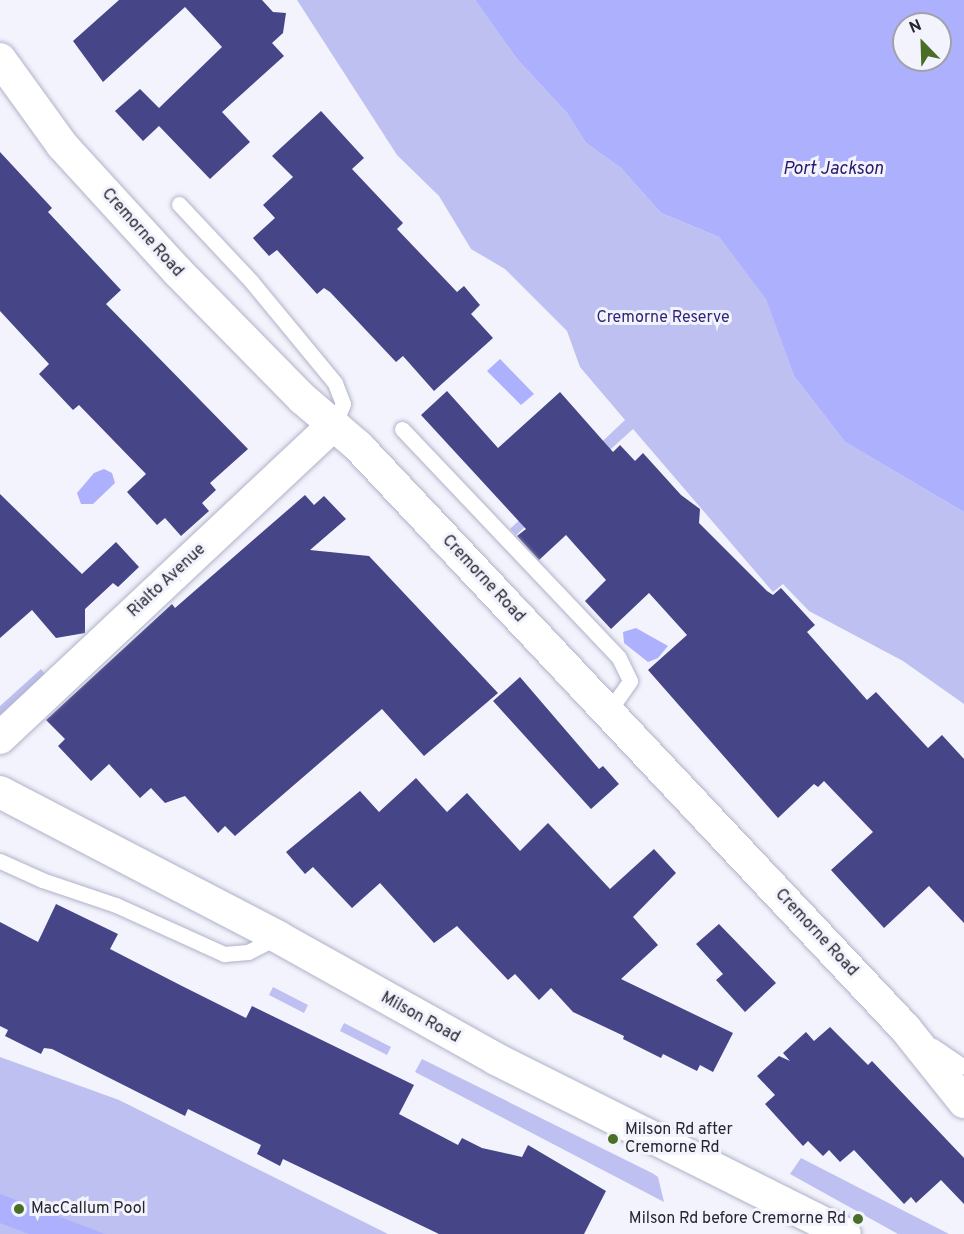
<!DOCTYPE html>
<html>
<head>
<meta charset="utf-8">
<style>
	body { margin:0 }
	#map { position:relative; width:964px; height:1234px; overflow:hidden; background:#f2f3fc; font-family:Overpass,sans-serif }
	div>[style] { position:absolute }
	.green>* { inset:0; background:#bdc0f1 }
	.water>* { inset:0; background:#adb0fc }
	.building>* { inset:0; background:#464587 }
	.roads { filter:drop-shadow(0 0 2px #b0b2c8) drop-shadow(0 0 2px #b0b2c8) }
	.service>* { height:15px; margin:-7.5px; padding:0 7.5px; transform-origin:7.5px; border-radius:7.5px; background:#fff }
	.minor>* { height:32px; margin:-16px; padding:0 16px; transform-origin:16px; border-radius:16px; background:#fff }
	.dots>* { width:16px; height:16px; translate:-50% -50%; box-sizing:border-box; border:3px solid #f2f3fc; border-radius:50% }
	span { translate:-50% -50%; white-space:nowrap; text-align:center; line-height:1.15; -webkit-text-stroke:6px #f2f3fc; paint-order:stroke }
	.street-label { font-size:16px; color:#26262f }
	.park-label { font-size:16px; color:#30257a }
	.poi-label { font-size:16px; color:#26262f }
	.left { translate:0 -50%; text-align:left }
	.right { translate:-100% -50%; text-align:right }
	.water-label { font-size:18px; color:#27196d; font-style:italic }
	.north { position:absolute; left:892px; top:12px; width:60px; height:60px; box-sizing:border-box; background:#f2f3fc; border:2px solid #a0a1aa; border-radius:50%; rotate:337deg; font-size:16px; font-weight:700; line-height:24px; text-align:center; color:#26262f }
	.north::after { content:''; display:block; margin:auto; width:21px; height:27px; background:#4a6e27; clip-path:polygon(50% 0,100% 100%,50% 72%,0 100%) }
</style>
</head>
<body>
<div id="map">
	<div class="green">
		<i style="clip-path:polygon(297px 0,475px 0,517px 59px,567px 113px,586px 143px,621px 168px,661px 213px,719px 237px,766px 298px,794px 376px,845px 442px,964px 512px,964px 704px,903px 661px,809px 611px,783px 584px,773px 592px,633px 429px,516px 535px,510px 529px,625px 420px,580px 367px,567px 331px,505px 269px,471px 249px,439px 196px,397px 155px)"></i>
		<i style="clip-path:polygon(41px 669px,45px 674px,0 715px,0 706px)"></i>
		<i style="clip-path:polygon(273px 987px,308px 1005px,304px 1013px,269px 995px)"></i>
		<i style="clip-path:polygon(344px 1023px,391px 1047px,387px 1055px,340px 1031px)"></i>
		<i style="clip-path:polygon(0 1057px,119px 1100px,388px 1234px,0 1234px)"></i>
		<i style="clip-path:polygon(422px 1059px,652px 1173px,658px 1177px,664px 1202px,415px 1072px)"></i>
		<i style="clip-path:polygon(801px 1158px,949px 1234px,898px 1234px,790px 1174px)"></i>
	</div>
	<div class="water">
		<i style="clip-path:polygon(evenodd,475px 0,964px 0,964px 512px,845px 442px,794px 376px,766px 299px,719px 237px,661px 213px,621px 168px,586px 143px,567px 113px,517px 59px,475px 0,904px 24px,940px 24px,940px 60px,904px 60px,904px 24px)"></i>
		<i style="clip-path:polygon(500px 359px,534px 394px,521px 405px,487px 371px)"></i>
		<i style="clip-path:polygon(104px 469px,112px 473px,115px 483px,93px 504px,81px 504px,77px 493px,94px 473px)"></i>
		<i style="clip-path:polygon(636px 628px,668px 646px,658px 658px,648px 662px,624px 643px,623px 632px)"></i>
		<i style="clip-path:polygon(0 1194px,105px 1234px,29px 1234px,0 1223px)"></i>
	</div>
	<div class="building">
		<i style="clip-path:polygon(119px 0,262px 0,273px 12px,286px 13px,283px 33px,272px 43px,284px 56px,222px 112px,250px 142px,210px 179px,159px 126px,143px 141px,115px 111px,140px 89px,159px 108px,222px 47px,185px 7px,103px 82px,73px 41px)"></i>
		<i style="clip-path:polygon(321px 111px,364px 158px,352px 169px,403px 223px,397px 229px,457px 292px,464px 286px,480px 305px,471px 314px,493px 338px,434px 391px,403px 356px,396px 362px,330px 292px,324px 288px,317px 294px,277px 250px,269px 256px,253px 238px,275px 218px,263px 205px,293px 177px,272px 156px)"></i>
		<i style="clip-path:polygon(0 152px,52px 208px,48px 212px,121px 290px,106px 304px,248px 449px,210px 483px,216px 490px,202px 503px,209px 511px,181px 536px,165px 518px,157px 525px,127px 492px,146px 474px,79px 405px,73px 410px,39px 374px,49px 364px,0 311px)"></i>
		<i style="clip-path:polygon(447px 391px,498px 448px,560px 392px,613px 452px,620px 445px,635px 461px,643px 453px,681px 495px,700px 509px,699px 523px,767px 591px,773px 595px,781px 588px,815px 625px,807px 632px,867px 700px,876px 692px,928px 748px,942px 735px,964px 759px,964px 923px,929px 886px,884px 928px,831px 870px,873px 832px,824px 781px,818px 787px,814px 784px,778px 818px,648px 670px,687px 635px,649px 593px,611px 629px,585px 601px,606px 580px,566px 535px,539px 560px,517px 536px,526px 529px,421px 415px)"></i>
		<i style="clip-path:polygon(0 494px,82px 574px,116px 542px,139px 567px,118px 587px,113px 583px,85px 609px,85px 633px,56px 638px,32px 610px,0 638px)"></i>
		<i style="clip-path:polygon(305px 495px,314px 505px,324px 496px,346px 519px,310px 550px,369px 556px,498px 693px,424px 756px,382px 709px,235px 836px,225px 826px,218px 833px,185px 796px,165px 803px,151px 788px,140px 798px,109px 764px,91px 781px,58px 746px,65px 739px,46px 720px,172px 604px,175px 608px)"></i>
		<i style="clip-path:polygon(520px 677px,599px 769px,603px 766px,619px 784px,591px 809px,493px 701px)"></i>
		<i style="clip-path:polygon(416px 778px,447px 812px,467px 793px,520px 851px,548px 823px,610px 889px,654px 849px,676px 873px,633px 917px,658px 945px,621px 979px,733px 1033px,713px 1072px,700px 1065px,697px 1071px,663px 1054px,661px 1058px,623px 1039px,624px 1036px,573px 1012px,551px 988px,539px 1000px,515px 974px,508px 980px,457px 926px,434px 943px,380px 883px,352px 908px,313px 867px,305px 874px,286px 852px,360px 791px,379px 812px)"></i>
		<i style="clip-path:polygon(56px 904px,118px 934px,110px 949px,182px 986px,246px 1018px,252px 1006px,414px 1085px,399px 1114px,458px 1145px,462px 1138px,482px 1148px,522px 1157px,528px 1145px,606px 1191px,584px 1234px,439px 1234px,283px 1159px,280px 1166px,257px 1154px,261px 1145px,188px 1109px,185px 1116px,52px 1049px,44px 1048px,41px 1054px,5px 1036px,8px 1030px,0 1026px,0 922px,38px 942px)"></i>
		<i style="clip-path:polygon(719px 924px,776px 983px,745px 1012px,716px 980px,723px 974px,696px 944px)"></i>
		<i style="clip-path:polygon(830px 1027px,868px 1065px,872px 1061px,964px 1158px,964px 1204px,941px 1180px,916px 1203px,911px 1197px,904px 1204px,854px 1150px,840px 1162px,829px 1150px,823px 1156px,808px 1141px,803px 1146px,765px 1104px,775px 1095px,757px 1076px,779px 1056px,790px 1061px,783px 1053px,806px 1032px,814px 1041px)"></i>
	</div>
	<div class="roads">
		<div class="service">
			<i style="left:179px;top:204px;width:105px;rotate:46.9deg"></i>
			<i style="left:251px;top:281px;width:132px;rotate:50.5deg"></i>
			<i style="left:335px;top:383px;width:22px;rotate:69deg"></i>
			<i style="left:343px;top:404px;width:22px;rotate:114deg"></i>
			<i style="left:402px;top:429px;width:315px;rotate:46.5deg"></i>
			<i style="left:619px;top:658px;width:25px;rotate:64deg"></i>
			<i style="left:630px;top:681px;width:38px;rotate:125deg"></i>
			<i style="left:0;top:861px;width:46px;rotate:24.3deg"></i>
			<i style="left:42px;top:880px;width:78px;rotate:18.7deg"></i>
			<i style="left:116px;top:905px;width:119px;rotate:24.4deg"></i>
			<i style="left:224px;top:954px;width:24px;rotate:-5deg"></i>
			<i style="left:248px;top:952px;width:34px;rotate:-27deg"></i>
			<i style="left:933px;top:1046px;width:37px;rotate:34deg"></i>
		</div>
		<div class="minor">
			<i style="left:0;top:59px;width:106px;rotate:54.2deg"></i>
			<i style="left:62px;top:145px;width:172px;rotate:47.6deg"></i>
			<i style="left:178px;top:272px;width:178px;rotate:45.5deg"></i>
			<i style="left:303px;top:399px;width:72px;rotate:40.5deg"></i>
			<i style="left:358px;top:446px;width:799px;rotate:46.78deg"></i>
			<i style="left:905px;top:1028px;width:95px;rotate:51.4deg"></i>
			<i style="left:0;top:738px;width:458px;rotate:-43.2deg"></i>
			<i style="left:0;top:792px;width:314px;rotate:27.5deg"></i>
			<i style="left:278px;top:937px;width:250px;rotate:29.2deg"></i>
			<i style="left:496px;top:1059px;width:390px;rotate:26.6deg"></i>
		</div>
	</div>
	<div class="dots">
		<i style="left:613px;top:1139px;background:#4a6e27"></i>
		<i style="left:19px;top:1209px;background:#4a6e27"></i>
		<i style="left:858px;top:1219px;background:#4a6e27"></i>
	</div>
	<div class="street-label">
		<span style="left:142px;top:233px;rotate:48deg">Cremorne Road</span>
		<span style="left:483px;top:579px;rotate:47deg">Cremorne Road</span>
		<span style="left:167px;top:581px;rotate:-43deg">Rialto Avenue</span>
		<span style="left:816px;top:933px;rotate:47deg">Cremorne Road</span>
		<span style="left:420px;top:1018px;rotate:29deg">Milson Road</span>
	</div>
	<div class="park-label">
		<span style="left:663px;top:318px">Cremorne Reserve</span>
	</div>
	<div class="poi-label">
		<span class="left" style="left:625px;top:1139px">Milson Rd after<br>Cremorne Rd</span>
		<span class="left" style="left:31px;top:1209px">MacCallum Pool</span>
		<span class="right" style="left:846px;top:1219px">Milson Rd before Cremorne Rd</span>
	</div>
	<div class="water-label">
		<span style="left:833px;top:170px">Port Jackson</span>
	</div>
	<div class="north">N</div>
</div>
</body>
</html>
